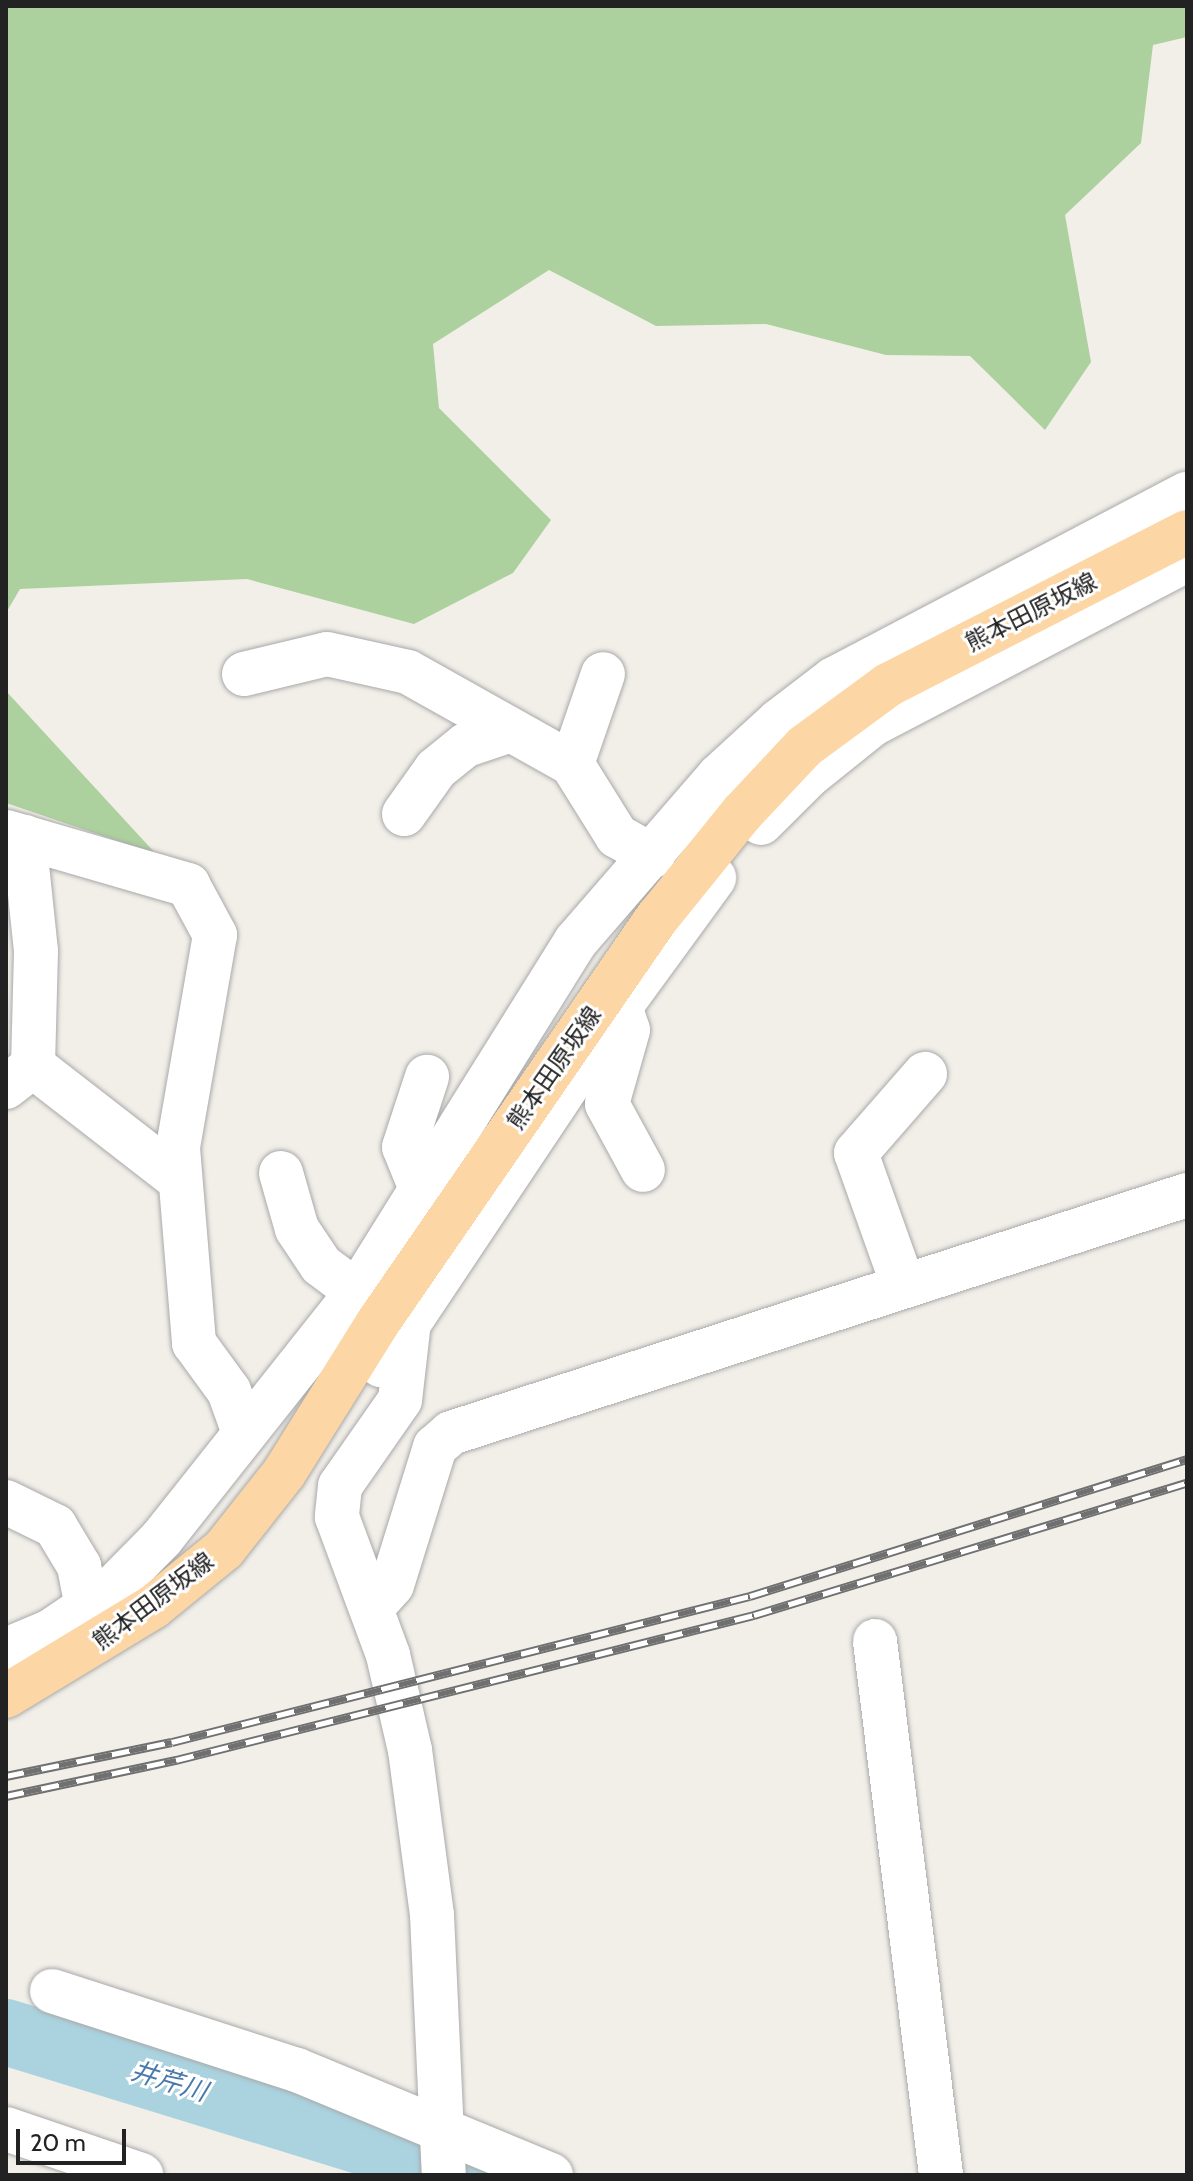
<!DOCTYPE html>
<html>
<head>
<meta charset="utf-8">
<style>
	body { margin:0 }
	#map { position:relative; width:1193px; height:2181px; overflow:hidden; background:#f2efe9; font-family:Cabin,"Noto Sans JP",sans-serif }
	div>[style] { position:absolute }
	.forest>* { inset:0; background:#add19e }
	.river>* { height:66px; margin:-33px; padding:0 33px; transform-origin:33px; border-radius:33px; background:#aad3df }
	.roads { filter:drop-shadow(0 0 2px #a9a9a9) drop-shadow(0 0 2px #a9a9a9) }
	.minor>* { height:44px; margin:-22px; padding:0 22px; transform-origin:22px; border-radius:22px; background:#fff }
	.major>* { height:44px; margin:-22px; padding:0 22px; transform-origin:22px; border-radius:22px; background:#fcd6a4 }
	.rail>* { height:9px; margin-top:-4.5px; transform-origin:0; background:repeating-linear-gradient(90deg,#fff 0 18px,#707070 0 36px); box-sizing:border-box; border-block:2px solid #707070 }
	span { translate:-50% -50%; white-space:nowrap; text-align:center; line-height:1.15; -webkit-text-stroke:6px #fff; paint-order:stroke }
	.street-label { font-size:24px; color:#222 }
	.water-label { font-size:26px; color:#4a7aab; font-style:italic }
	.frame { position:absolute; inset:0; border:8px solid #222; pointer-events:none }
	.scale { position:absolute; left:16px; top:2129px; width:110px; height:36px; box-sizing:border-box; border:4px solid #222; border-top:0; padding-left:10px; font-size:24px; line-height:28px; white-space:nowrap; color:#222; -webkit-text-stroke:6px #fff; paint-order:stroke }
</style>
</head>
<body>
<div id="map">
	<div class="forest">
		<i style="clip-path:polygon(6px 6px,1187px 6px,1187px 37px,1153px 45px,1141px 143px,1065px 215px,1091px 362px,1045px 430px,970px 356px,886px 355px,766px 324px,656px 326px,549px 270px,433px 344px,439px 408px,551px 520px,513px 573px,414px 624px,247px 579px,20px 589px,6px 613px)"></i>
		<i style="clip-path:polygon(6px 691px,156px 854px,6px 803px)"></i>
	</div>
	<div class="river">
		<i style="left:6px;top:2032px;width:486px;rotate:17.1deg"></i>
	</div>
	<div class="roads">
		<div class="minor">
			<i style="left:244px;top:674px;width:85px;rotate:-13.5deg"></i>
			<i style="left:327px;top:654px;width:83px;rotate:12.5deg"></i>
			<i style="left:408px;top:672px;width:188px;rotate:29.3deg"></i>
			<i style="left:572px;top:764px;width:85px;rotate:58deg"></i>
			<i style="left:617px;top:836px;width:41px;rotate:29.1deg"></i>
			<i style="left:572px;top:764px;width:95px;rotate:-71deg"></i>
			<i style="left:404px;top:814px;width:55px;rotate:-54.6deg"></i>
			<i style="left:436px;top:769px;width:38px;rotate:-39deg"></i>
			<i style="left:466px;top:745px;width:47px;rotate:-18.4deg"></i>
			<i style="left:761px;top:823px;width:66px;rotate:-45deg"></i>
			<i style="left:808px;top:776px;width:83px;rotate:-38.7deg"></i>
			<i style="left:873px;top:724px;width:354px;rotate:-27.6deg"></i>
			<i style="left:6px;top:832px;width:190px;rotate:16.2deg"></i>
			<i style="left:188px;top:885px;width:57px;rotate:61.6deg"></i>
			<i style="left:215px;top:935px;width:216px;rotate:99.9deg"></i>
			<i style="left:178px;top:1148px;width:196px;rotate:85.3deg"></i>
			<i style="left:194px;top:1343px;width:59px;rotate:53.9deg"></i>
			<i style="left:229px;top:1391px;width:45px;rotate:70.3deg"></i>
			<i style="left:621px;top:1009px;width:22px;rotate:72deg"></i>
			<i style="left:628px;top:1030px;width:77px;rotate:105.8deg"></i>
			<i style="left:607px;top:1104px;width:75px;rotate:61.4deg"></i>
			<i style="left:33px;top:1066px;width:186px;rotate:37.8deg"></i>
			<i style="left:6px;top:1087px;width:34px;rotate:-38deg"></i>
			<i style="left:33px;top:1066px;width:115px;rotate:-88.5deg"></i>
			<i style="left:36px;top:951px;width:115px;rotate:-96deg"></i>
			<i style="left:281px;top:1173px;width:58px;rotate:74.1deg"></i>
			<i style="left:297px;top:1229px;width:43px;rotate:56.3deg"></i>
			<i style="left:321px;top:1265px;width:45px;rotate:36.9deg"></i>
			<i style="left:357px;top:1292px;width:121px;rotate:-58.1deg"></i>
			<i style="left:421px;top:1189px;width:45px;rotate:-112deg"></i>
			<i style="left:404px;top:1147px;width:74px;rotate:-71.8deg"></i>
			<i style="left:421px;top:1189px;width:292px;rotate:-58deg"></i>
			<i style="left:576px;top:941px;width:218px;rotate:-49.1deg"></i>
			<i style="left:719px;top:776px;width:81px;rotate:-42.5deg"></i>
			<i style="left:779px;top:721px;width:69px;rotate:-37.4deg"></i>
			<i style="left:834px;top:679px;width:399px;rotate:-27.7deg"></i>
			<i style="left:903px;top:1285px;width:140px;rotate:-109.6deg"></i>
			<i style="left:856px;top:1153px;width:105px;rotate:-48.9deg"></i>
			<i style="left:408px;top:1330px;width:70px;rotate:96.5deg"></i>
			<i style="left:400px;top:1400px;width:105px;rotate:124.9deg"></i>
			<i style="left:340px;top:1486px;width:31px;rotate:96deg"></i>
			<i style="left:337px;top:1517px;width:147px;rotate:69.7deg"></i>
			<i style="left:388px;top:1655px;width:98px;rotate:77deg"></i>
			<i style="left:410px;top:1750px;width:166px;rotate:82.4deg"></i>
			<i style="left:432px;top:1915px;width:260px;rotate:87.4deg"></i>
			<i style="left:361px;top:1352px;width:24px;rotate:33deg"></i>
			<i style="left:381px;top:1365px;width:430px;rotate:-56.3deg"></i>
			<i style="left:620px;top:1007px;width:160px;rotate:-53.9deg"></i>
			<i style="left:6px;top:1502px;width:55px;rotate:26.1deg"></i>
			<i style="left:55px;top:1526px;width:47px;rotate:59deg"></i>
			<i style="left:79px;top:1566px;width:42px;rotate:79deg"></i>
			<i style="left:373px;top:1606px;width:28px;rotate:-48deg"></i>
			<i style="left:392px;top:1585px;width:145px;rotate:-72.7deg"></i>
			<i style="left:435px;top:1447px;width:21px;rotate:-41deg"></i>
			<i style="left:451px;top:1433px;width:774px;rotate:-17.92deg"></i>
			<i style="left:875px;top:1641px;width:538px;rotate:82.95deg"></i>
			<i style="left:6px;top:1650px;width:49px;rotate:-22.9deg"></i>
			<i style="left:51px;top:1631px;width:71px;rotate:-34.1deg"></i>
			<i style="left:110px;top:1591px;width:74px;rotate:-45.5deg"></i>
			<i style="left:162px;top:1538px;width:314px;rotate:-51.6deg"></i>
			<i style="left:357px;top:1292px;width:40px;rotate:62deg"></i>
			<i style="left:52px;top:1991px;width:257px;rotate:17.9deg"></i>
			<i style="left:297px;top:2070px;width:275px;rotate:22.5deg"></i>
			<i style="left:6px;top:2129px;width:143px;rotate:18.8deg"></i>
		</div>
		<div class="major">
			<i style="left:6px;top:1696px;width:172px;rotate:-31.2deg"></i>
			<i style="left:153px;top:1607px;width:92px;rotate:-39.2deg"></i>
			<i style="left:224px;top:1549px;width:97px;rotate:-51.7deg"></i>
			<i style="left:284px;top:1473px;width:179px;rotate:-58deg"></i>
			<i style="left:379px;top:1321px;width:491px;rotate:-55.4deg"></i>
			<i style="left:658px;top:917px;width:134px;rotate:-51.1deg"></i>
			<i style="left:742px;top:813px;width:92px;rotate:-46.8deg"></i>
			<i style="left:805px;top:746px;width:103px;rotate:-36.3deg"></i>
			<i style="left:888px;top:685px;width:336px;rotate:-27.1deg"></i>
		</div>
	</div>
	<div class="rail">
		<i style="left:6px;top:1776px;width:169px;rotate:-11.6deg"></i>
		<i style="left:172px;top:1742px;width:596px;rotate:-14.18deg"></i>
		<i style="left:750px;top:1596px;width:458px;rotate:-17.4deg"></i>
		<i style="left:6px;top:1796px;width:174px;rotate:-12deg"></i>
		<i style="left:176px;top:1760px;width:596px;rotate:-14.08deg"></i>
		<i style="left:754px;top:1615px;width:453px;rotate:-17deg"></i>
	</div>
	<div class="street-label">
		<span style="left:1031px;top:612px;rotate:-27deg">熊本田原坂線</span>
		<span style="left:554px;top:1068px;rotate:-55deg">熊本田原坂線</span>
		<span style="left:153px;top:1601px;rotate:-37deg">熊本田原坂線</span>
	</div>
	<div class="water-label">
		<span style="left:169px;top:2082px;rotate:17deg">井芹川</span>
	</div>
	<div class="frame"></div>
	<div class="scale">20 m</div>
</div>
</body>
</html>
